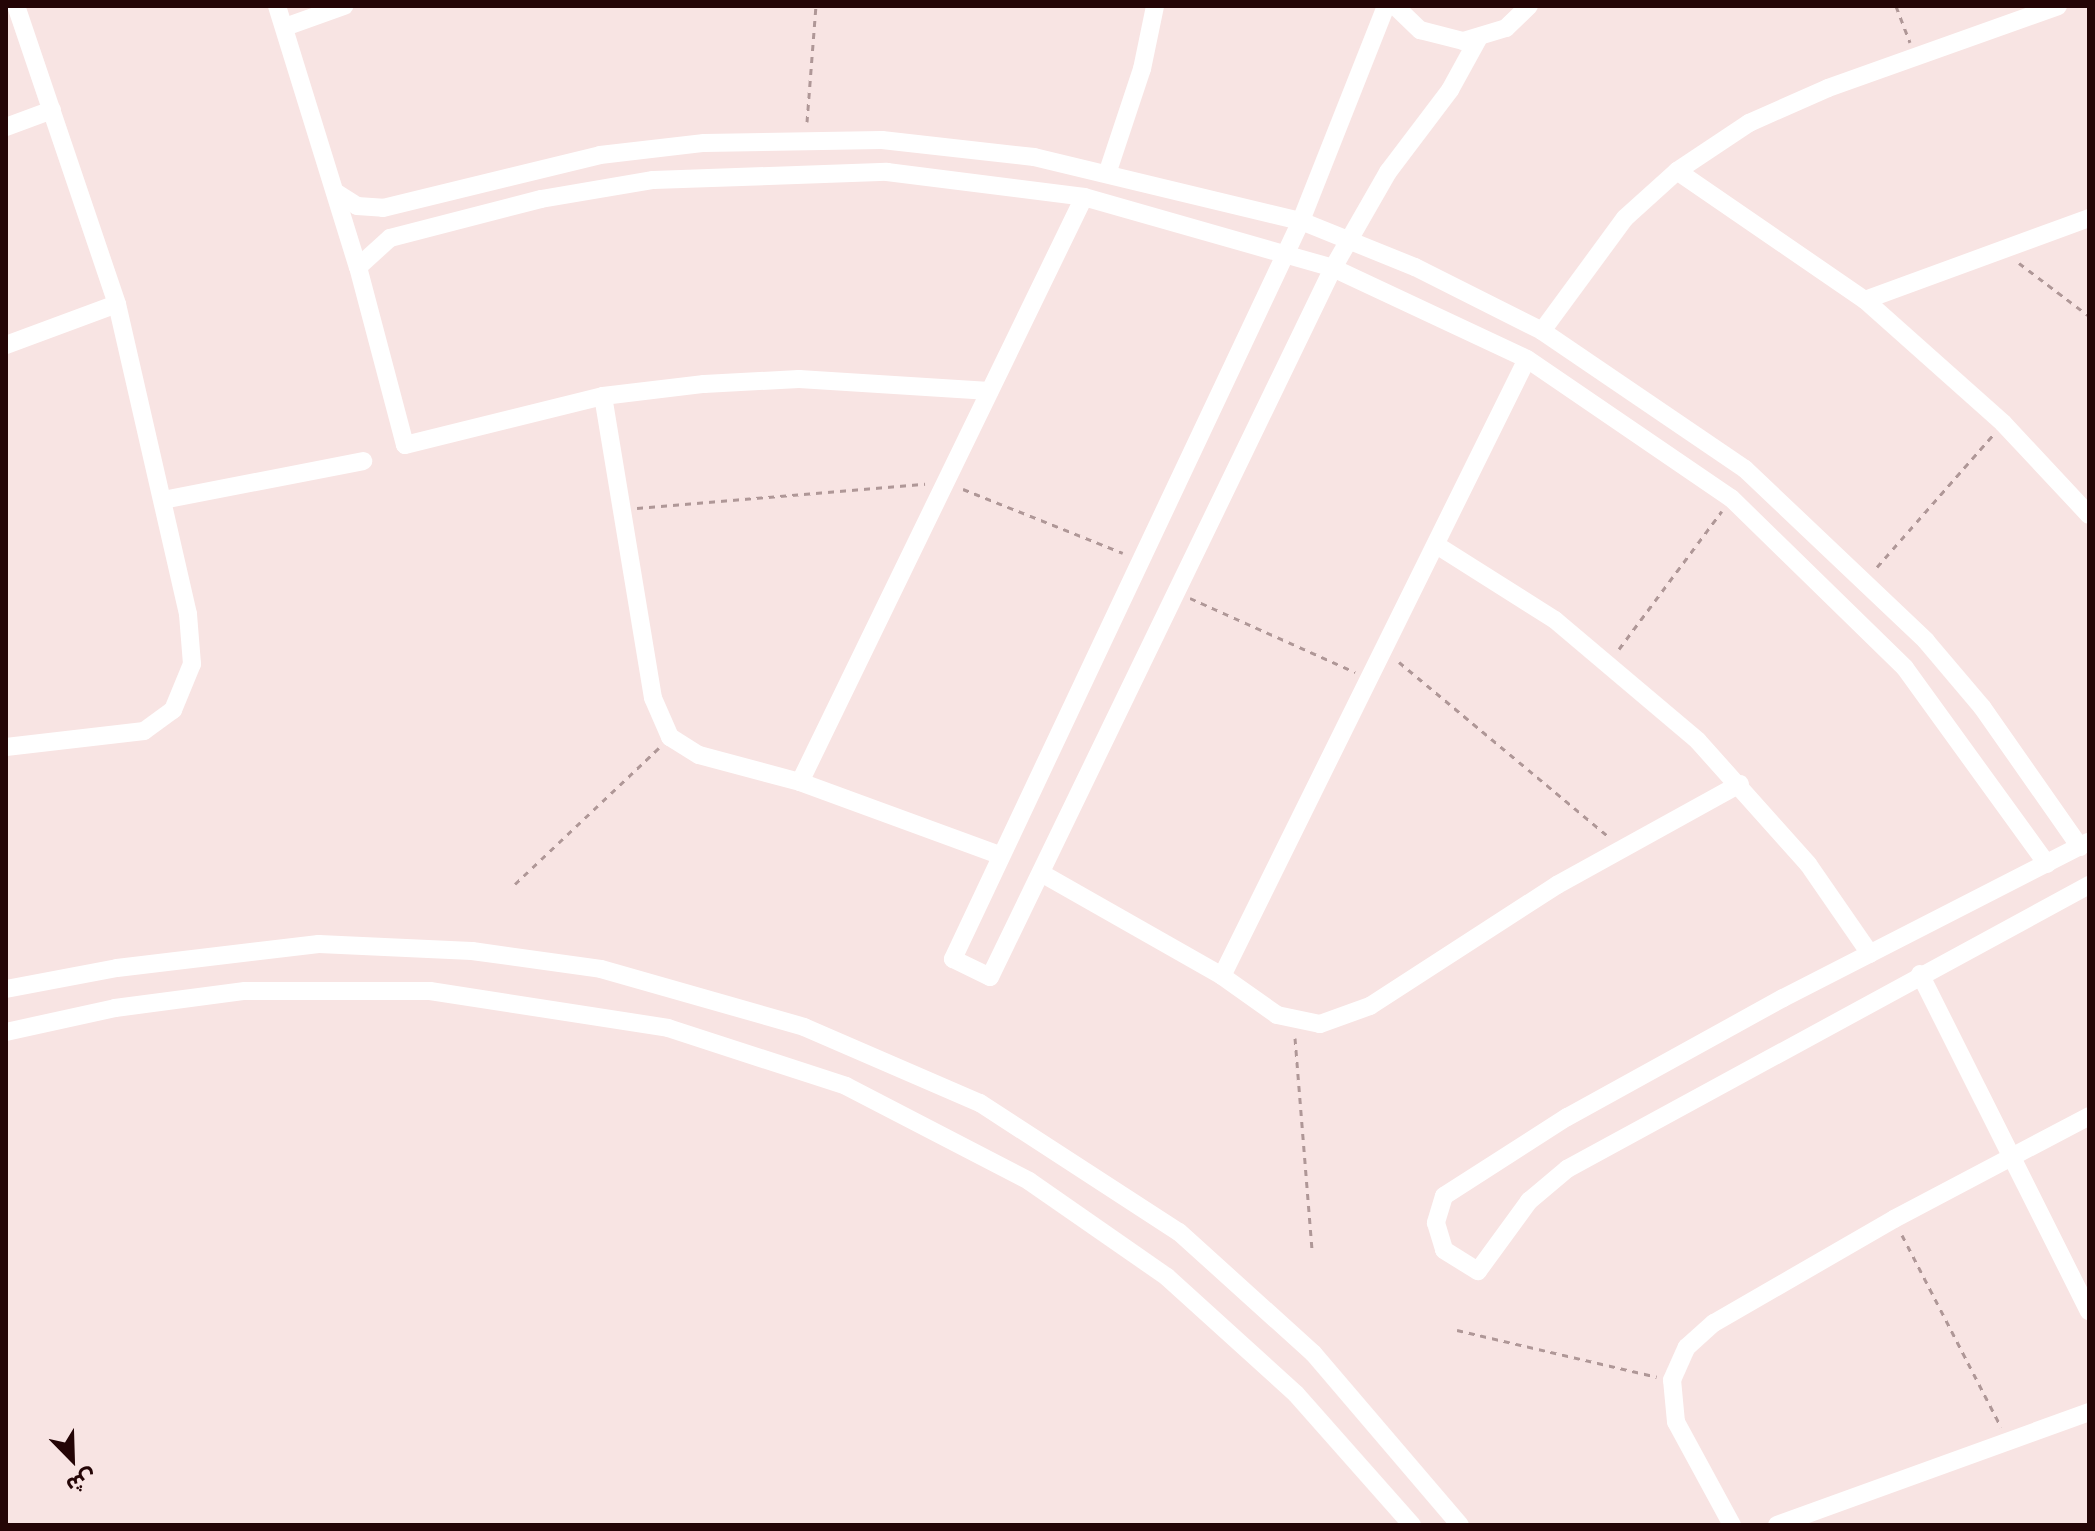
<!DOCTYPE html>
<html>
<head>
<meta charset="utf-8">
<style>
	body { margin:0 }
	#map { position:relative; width:2095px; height:1531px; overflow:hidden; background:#f8e4e3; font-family:"Varela Round","Noto Sans Arabic",sans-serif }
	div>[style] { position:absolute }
	.path>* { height:3px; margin-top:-1.5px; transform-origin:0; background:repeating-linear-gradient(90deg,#af9797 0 6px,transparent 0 12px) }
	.minor>* { height:18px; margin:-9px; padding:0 9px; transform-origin:9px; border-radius:9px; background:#fff }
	span { translate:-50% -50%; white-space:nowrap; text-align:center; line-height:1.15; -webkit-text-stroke:6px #f8e4e3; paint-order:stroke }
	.frame { position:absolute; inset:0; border:8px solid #240506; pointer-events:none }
	.north { position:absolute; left:32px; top:1419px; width:80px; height:80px; -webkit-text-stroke:6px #f8e4e3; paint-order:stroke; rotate:157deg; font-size:22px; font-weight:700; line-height:32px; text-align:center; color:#240506 }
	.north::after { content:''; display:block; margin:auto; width:28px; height:36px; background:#240506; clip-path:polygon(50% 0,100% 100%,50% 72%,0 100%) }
</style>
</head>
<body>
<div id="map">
	<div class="path">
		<i style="left:1896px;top:6px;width:39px;rotate:69deg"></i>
		<i style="left:807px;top:122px;width:116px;rotate:-85.6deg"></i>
		<i style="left:2019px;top:263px;width:88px;rotate:37.1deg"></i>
		<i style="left:963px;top:489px;width:172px;rotate:21.8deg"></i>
		<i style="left:637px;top:508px;width:289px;rotate:-4.8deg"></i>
		<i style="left:1877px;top:567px;width:176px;rotate:-48.7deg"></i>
		<i style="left:1190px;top:598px;width:181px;rotate:24.2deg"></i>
		<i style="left:1619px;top:649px;width:172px;rotate:-53.3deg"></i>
		<i style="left:1399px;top:662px;width:272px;rotate:39.8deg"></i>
		<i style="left:515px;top:884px;width:198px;rotate:-43.4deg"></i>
		<i style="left:1295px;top:1038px;width:212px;rotate:85.4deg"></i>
		<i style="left:1902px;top:1235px;width:216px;rotate:62.7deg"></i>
		<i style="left:1457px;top:1330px;width:205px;rotate:13.2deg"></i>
	</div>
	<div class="minor">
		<i style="left:277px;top:6px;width:273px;rotate:72.8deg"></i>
		<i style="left:358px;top:267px;width:184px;rotate:75.2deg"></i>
		<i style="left:405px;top:445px;width:204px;rotate:-13.9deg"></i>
		<i style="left:603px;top:396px;width:102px;rotate:-6.8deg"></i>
		<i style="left:704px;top:384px;width:95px;rotate:-3deg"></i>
		<i style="left:799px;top:379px;width:191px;rotate:3.6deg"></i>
		<i style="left:1386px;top:6px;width:231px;rotate:111.6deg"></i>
		<i style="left:1301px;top:221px;width:816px;rotate:115.25deg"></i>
		<i style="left:953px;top:959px;width:41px;rotate:25.9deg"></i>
		<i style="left:990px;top:977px;width:788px;rotate:-64.18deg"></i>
		<i style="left:1333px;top:268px;width:111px;rotate:-60.2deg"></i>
		<i style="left:1388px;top:172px;width:103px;rotate:-52.9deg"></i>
		<i style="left:1450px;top:90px;width:58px;rotate:-61.2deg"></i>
		<i style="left:1395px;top:6px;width:35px;rotate:44deg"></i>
		<i style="left:1420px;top:30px;width:44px;rotate:14.3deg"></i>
		<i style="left:1463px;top:41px;width:45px;rotate:-16.8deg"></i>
		<i style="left:1506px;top:28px;width:32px;rotate:-44deg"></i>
		<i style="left:285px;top:27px;width:63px;rotate:-19.6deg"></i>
		<i style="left:6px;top:127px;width:49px;rotate:-20.3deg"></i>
		<i style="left:1108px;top:171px;width:108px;rotate:-71.6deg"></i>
		<i style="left:1142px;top:69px;width:64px;rotate:-78.3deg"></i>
		<i style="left:1677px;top:171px;width:228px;rotate:34.5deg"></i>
		<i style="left:1865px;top:300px;width:185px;rotate:41.7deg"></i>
		<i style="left:2003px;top:423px;width:126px;rotate:46.9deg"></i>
		<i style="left:335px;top:192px;width:26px;rotate:32deg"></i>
		<i style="left:357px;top:206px;width:26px;rotate:4deg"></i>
		<i style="left:383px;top:208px;width:223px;rotate:-13.7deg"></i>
		<i style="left:600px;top:155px;width:105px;rotate:-6.6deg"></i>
		<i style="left:704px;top:143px;width:178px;rotate:-1deg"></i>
		<i style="left:882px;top:140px;width:153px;rotate:6.4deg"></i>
		<i style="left:1034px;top:157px;width:275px;rotate:13.5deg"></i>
		<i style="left:1301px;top:221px;width:123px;rotate:22deg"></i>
		<i style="left:1415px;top:267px;width:142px;rotate:26.7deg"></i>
		<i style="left:1542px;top:331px;width:245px;rotate:34.2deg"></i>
		<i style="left:1745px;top:469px;width:250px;rotate:43.5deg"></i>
		<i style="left:1926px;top:641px;width:87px;rotate:49.7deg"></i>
		<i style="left:1982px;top:707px;width:171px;rotate:55deg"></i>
		<i style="left:358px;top:267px;width:43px;rotate:-42.2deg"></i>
		<i style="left:390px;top:238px;width:156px;rotate:-14.5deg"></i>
		<i style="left:541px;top:199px;width:114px;rotate:-9.6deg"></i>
		<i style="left:653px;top:180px;width:234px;rotate:-2deg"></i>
		<i style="left:887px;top:172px;width:199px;rotate:7.2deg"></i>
		<i style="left:1084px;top:197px;width:259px;rotate:15.9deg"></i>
		<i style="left:1333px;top:268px;width:214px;rotate:25.1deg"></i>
		<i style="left:1527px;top:359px;width:247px;rotate:34.3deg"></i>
		<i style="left:1731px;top:498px;width:243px;rotate:44.3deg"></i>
		<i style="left:1905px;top:668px;width:242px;rotate:54.1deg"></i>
		<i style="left:1865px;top:300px;width:239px;rotate:-20.1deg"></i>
		<i style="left:1542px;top:331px;width:140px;rotate:-53.7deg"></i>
		<i style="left:1625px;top:218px;width:70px;rotate:-42.1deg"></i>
		<i style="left:1677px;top:171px;width:87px;rotate:-33.7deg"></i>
		<i style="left:1749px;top:123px;width:86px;rotate:-23.9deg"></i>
		<i style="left:1828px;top:88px;width:244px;rotate:-19.6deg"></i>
		<i style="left:6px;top:345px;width:118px;rotate:-20.3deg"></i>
		<i style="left:603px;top:396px;width:306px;rotate:80.6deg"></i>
		<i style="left:653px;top:698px;width:43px;rotate:66.4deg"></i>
		<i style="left:670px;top:737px;width:34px;rotate:32deg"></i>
		<i style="left:699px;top:755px;width:105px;rotate:15deg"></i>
		<i style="left:800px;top:782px;width:213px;rotate:20.1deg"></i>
		<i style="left:163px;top:500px;width:204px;rotate:-11deg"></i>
		<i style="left:1438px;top:546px;width:138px;rotate:32.3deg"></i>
		<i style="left:1555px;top:620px;width:187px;rotate:40.2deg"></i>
		<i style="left:1698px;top:741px;width:165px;rotate:48.2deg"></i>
		<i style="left:1808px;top:864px;width:109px;rotate:55.4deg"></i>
		<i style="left:6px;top:747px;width:139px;rotate:-6.6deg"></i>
		<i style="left:144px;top:731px;width:36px;rotate:-36deg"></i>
		<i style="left:173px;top:710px;width:50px;rotate:-67.6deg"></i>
		<i style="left:192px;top:664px;width:50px;rotate:-94.6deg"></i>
		<i style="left:188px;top:614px;width:318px;rotate:-102.9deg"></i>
		<i style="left:117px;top:304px;width:315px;rotate:-108.7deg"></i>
		<i style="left:800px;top:782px;width:650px;rotate:-64.1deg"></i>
		<i style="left:2088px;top:842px;width:343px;rotate:152.9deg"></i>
		<i style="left:1783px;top:998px;width:247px;rotate:151.1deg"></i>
		<i style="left:1567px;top:1117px;width:146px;rotate:147.3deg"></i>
		<i style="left:1444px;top:1196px;width:28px;rotate:107deg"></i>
		<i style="left:1436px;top:1223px;width:28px;rotate:73deg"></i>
		<i style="left:1444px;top:1250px;width:40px;rotate:32deg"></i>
		<i style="left:1478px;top:1271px;width:87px;rotate:-53.9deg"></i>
		<i style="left:1529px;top:1201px;width:50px;rotate:-40.1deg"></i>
		<i style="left:1567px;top:1169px;width:594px;rotate:-28.55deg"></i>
		<i style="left:1041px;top:873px;width:208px;rotate:29.6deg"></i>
		<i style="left:1222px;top:976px;width:67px;rotate:35.3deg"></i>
		<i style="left:1277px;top:1015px;width:44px;rotate:11.8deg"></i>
		<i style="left:1320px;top:1024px;width:53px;rotate:-19.8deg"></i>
		<i style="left:1370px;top:1006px;width:223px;rotate:-32.9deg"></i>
		<i style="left:1557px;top:885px;width:209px;rotate:-28.9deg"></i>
		<i style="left:1920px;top:974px;width:377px;rotate:63.4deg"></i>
		<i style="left:1222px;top:976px;width:688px;rotate:-63.7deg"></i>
		<i style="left:6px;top:989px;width:113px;rotate:-10.7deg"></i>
		<i style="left:117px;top:968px;width:203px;rotate:-6.8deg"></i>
		<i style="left:319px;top:944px;width:153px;rotate:2.6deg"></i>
		<i style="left:472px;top:951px;width:130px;rotate:7.9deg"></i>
		<i style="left:601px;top:969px;width:211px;rotate:15.9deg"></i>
		<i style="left:804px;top:1027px;width:192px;rotate:23.4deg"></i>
		<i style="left:980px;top:1103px;width:237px;rotate:33deg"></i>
		<i style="left:1179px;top:1232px;width:181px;rotate:42.1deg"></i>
		<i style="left:1313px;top:1353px;width:226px;rotate:49.5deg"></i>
		<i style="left:6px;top:1032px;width:112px;rotate:-12.4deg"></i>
		<i style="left:115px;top:1008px;width:131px;rotate:-7.5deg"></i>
		<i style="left:245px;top:991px;width:185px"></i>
		<i style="left:430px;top:991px;width:241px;rotate:8.8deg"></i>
		<i style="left:668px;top:1028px;width:187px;rotate:18deg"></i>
		<i style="left:846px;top:1086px;width:206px;rotate:27.4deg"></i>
		<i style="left:1029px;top:1181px;width:168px;rotate:34.8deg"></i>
		<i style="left:1167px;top:1277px;width:174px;rotate:42.2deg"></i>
		<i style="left:1296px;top:1394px;width:175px;rotate:48.5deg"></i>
		<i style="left:1732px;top:1525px;width:117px;rotate:-118.5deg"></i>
		<i style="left:1676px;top:1422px;width:42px;rotate:-95.4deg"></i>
		<i style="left:1672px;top:1380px;width:36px;rotate:-66deg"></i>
		<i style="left:1687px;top:1347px;width:36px;rotate:-42deg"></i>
		<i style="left:1714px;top:1323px;width:208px;rotate:-30deg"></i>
		<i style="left:1894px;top:1219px;width:221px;rotate:-27.8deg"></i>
		<i style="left:1777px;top:1525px;width:332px;rotate:-19.9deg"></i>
	</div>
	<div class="frame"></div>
	<div class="north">ش</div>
</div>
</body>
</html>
